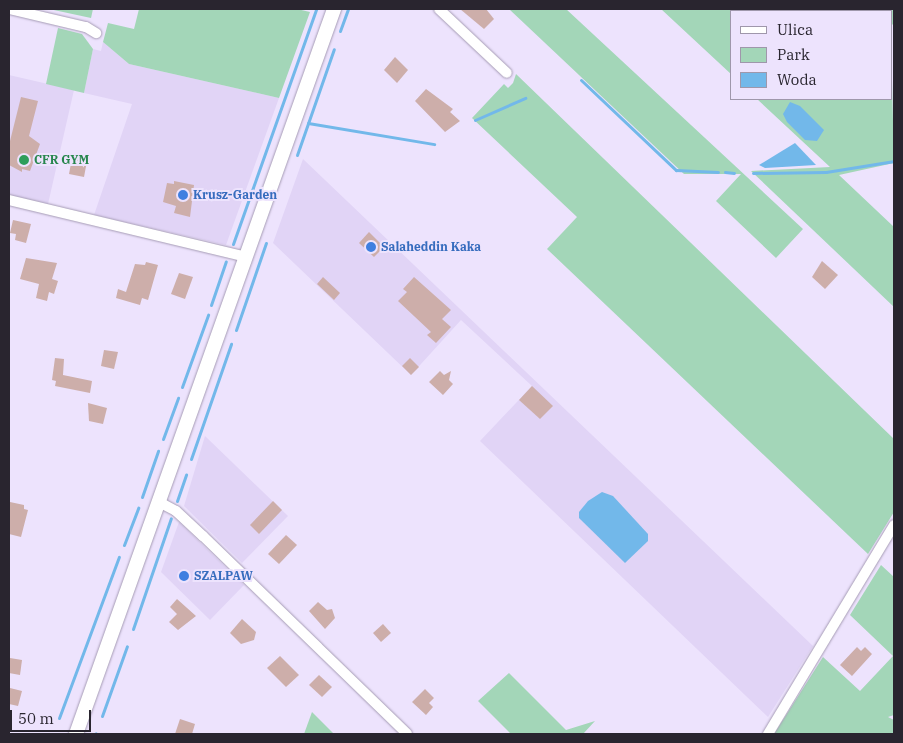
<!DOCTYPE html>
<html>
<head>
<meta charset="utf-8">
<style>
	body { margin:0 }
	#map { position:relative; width:903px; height:743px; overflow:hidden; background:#ede3fd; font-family:"IBM Plex Serif",serif }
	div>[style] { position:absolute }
	.built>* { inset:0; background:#e1d4f6 }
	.green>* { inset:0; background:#a3d6b8 }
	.water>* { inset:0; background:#72b8ea }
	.stream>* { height:3px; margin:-1.5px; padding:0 1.5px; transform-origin:1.5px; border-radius:1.5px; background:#72b8ea }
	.building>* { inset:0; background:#cdaeaa }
	.roads { filter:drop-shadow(0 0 1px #a69cb5) drop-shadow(0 0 1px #a69cb5) }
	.street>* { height:10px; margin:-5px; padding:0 5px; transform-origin:5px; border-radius:5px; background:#fff }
	.secondary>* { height:14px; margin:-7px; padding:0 7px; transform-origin:7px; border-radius:7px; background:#fff }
	.dots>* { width:14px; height:14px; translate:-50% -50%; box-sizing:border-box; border:2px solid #ede3fd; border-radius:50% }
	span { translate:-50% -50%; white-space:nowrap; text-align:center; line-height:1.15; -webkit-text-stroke:4px #ede3fd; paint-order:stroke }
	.leisure-label { font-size:12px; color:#27864d; font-weight:700 }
	.left { translate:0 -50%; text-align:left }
	.shop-label { font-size:12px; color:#366cbe; font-weight:700 }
	.frame { position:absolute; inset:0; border:10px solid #29252f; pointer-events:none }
	.legend { position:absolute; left:730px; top:10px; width:162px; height:90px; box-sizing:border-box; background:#ede3fd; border:1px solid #9f97ab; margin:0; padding:6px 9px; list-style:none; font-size:15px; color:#29252f }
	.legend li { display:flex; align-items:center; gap:10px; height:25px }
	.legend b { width:25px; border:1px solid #9f97ab }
	.scale { position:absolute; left:10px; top:710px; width:81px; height:22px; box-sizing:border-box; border:2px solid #29252f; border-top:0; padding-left:6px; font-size:15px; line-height:18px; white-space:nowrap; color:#29252f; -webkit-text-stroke:4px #ede3fd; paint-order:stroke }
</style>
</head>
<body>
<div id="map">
	<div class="built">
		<i style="clip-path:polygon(103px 42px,129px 64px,279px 98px,226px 245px,94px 215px,132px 104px,84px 93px,93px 49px,101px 51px)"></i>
		<i style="clip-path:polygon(9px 75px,74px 90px,48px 204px,9px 195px)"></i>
		<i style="clip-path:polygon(303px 159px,813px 646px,768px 717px,480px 441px,532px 386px,461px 320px,411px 375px,273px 243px)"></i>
		<i style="clip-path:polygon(205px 436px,288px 516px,242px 563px,184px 506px)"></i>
		<i style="clip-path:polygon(179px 522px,244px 585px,210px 620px,161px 572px)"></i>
	</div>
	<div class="green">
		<i style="clip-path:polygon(49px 9px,93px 9px,91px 18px)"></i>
		<i style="clip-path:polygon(139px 9px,297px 9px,310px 12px,279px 98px,129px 64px,103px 42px,108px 23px,134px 29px)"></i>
		<i style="clip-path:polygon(509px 9px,566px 9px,803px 229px,776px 258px,716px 201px,741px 174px,684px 174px)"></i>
		<i style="clip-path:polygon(661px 9px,894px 9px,894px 23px,892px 25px,892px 11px,732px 11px,732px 75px)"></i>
		<i style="clip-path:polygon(58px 28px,82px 34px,93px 49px,84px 93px,46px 84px)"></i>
		<i style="clip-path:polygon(516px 74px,894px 439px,894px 512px,868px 554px,547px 249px,577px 217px,472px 118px,504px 84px,508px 88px,513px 83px)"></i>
		<i style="clip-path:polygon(892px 80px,894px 163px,839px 175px,894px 227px,894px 307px,751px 171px,830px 167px,757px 99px,892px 99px)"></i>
		<i style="clip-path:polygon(881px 565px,894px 577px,894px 715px,888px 717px,894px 720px,894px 734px,774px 734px,823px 657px,860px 691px,893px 656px,850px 615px)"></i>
		<i style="clip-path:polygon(509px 673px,566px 730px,595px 721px,583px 734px,511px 734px,478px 701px)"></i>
		<i style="clip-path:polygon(312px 712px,334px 734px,304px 734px)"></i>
	</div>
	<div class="water">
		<i style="clip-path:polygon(790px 102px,800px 106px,824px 130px,817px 141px,805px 140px,787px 122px,783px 114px)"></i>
		<i style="clip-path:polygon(795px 143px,816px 165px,765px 168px,759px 165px)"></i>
		<i style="clip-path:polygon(602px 492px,613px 496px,648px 534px,648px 541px,625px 563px,579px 518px,579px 512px,588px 501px)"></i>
	</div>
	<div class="stream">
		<i style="left:340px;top:31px;width:23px;rotate:-70deg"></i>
		<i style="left:581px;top:80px;width:131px;rotate:43.5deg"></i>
		<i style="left:676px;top:170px;width:42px;rotate:2.7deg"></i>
		<i style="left:475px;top:120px;width:55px;rotate:-23.7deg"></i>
		<i style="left:308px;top:123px;width:128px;rotate:9.5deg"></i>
		<i style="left:297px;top:155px;width:112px;rotate:-70.8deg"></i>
		<i style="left:725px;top:172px;width:9px;rotate:6deg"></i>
		<i style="left:753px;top:173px;width:73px;rotate:-0.8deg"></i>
		<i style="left:826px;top:172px;width:69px;rotate:-9.2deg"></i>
		<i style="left:233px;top:244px;width:249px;rotate:-70.5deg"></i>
		<i style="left:211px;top:305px;width:46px;rotate:-71.2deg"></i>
		<i style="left:236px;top:330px;width:92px;rotate:-71deg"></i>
		<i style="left:182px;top:387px;width:77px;rotate:-70.1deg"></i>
		<i style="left:163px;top:439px;width:44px;rotate:-69.9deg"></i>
		<i style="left:191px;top:459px;width:122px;rotate:-70.8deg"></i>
		<i style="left:142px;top:497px;width:49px;rotate:-70.8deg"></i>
		<i style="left:177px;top:501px;width:28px;rotate:-71deg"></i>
		<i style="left:124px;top:545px;width:40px;rotate:-69deg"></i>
		<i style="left:133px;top:629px;width:117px;rotate:-71.1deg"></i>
		<i style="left:102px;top:716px;width:74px;rotate:-70.3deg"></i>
		<i style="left:59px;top:718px;width:172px;rotate:-69.6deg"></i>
		<i style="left:95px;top:734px;width:1px;rotate:-45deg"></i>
	</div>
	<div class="building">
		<i style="clip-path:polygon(460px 9px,486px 9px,494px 19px,484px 29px)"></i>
		<i style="clip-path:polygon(395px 57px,408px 70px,397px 83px,384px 70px)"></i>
		<i style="clip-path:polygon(426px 89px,453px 109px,450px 112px,460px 121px,445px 132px,415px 101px)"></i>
		<i style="clip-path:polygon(21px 97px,38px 101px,29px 136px,40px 144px,30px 171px,22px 169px,22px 172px,9px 165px,9px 145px)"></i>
		<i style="clip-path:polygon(72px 158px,87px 161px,84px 177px,69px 174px)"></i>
		<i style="clip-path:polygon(174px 181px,194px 185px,190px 217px,174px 213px,176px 206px,163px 202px,167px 183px,174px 184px)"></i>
		<i style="clip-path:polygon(13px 220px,31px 224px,26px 243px,15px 240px,16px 234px,10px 233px)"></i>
		<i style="clip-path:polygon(369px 232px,384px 247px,374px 257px,359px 243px)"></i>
		<i style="clip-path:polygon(26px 258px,57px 263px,52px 279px,58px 281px,54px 294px,49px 292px,47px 301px,36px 298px,39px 284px,20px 279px)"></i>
		<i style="clip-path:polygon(822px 261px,838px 275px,825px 289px,812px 277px)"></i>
		<i style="clip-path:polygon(146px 262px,158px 265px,148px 300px,142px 298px,140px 305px,116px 298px,118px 289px,126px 292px,135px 264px,145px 265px)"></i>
		<i style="clip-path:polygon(179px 273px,193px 277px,185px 299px,171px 294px)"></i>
		<i style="clip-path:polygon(323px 277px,340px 293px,334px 300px,317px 284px)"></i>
		<i style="clip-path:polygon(414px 277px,451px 310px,442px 319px,451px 327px,436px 343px,427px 335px,431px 332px,398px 301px,407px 292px,403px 289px)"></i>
		<i style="clip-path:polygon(104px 350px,118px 352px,114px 369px,101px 366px)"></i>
		<i style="clip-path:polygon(55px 358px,64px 359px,63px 375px,92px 381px,90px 393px,55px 386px,56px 381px,52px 380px)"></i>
		<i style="clip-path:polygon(410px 358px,419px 367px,411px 375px,402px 366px)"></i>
		<i style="clip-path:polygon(440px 371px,444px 375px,451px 371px,449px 380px,453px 384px,443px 395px,429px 382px)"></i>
		<i style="clip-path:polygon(532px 386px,553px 406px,540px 419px,519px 400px)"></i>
		<i style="clip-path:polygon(88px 403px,107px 408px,103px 424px,89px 421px)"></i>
		<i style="clip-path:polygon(273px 501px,282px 510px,259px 534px,250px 525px)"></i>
		<i style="clip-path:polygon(10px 502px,24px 505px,24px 509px,28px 510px,21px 537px,9px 534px)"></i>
		<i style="clip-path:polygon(286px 535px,297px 545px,279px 564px,268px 554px)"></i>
		<i style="clip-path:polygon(177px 599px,196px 616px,178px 630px,169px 622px,177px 614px,170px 607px)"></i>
		<i style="clip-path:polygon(318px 602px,327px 610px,332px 609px,335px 618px,325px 629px,309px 611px)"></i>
		<i style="clip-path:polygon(242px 619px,256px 632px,254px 640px,241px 644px,230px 633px)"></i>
		<i style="clip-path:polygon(383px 624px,391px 633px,381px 642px,373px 633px)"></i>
		<i style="clip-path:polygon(857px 647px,861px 651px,865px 647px,872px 654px,852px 676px,840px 665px)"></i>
		<i style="clip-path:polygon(280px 656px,299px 675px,286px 687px,267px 668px)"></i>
		<i style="clip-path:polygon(10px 658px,22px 660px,20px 675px,9px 673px)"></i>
		<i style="clip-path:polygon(319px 675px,332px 687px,322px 697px,309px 685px)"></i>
		<i style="clip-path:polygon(10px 688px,22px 691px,18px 706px,9px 704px)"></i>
		<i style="clip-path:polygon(425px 689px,434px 698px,429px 703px,433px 707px,426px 715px,412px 702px)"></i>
		<i style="clip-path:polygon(180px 719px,195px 724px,192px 734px,175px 734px)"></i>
	</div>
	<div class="roads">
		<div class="street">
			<i style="left:9px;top:9px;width:79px;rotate:13.2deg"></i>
			<i style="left:86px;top:27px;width:12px;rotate:31deg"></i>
			<i style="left:439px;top:9px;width:93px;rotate:43.3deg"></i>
			<i style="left:9px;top:200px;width:241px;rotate:13.5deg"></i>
			<i style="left:159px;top:502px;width:19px;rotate:28deg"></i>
			<i style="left:176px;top:511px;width:37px;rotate:43deg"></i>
			<i style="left:203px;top:536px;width:284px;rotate:44.1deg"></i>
			<i style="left:768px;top:734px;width:244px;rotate:-58.9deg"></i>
		</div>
		<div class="secondary">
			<i style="left:76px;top:734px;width:770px;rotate:-70.41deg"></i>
		</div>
	</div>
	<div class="dots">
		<i style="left:24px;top:160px;background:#2e9e5b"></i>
		<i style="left:183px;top:195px;background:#3f7fe0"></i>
		<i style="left:371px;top:247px;background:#3f7fe0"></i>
		<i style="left:184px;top:576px;background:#3f7fe0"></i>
	</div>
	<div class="leisure-label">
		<span class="left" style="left:34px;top:160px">CFR GYM</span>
	</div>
	<div class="shop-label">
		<span class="left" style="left:193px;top:195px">Krusz-Garden</span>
		<span class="left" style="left:381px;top:247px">Salaheddin Kaka</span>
		<span class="left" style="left:194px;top:576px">SZALPAW</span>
	</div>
	<div class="frame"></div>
	<ul class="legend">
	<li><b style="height:6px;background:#fff"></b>Ulica</li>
	<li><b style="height:14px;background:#a3d6b8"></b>Park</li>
	<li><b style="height:14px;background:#72b8ea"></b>Woda</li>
	</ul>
	<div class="scale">50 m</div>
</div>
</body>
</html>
